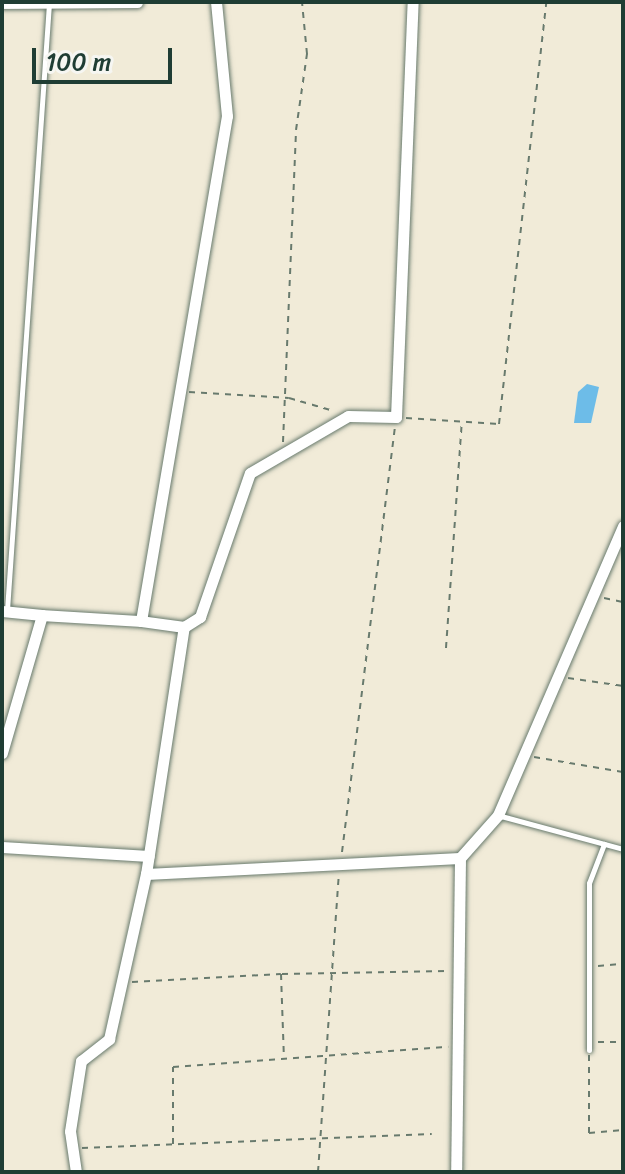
<!DOCTYPE html>
<html>
<head>
<meta charset="utf-8">
<style>
	body { margin:0 }
	#map { position:relative; width:625px; height:1174px; overflow:hidden; background:#f1ebd8; font-family:Sriracha,sans-serif }
	div>[style] { position:absolute }
	.water>* { inset:0; background:#6dbce8 }
	.path>* { height:2px; margin-top:-1px; transform-origin:0; background:repeating-linear-gradient(90deg,#687a6d 0 6px,transparent 0 12px) }
	.roads { filter:drop-shadow(0 0 2px #687a6d) drop-shadow(0 0 2px #687a6d) }
	.lane>* { height:5px; margin:-2.5px; padding:0 2.5px; transform-origin:2.5px; border-radius:2.5px; background:#fff }
	.street>* { height:11px; margin:-5.5px; padding:0 5.5px; transform-origin:5.5px; border-radius:5.5px; background:#fff }
	span { translate:-50% -50%; white-space:nowrap; text-align:center; line-height:1.15; -webkit-text-stroke:6px #f6f6f2; paint-order:stroke }
	.frame { position:absolute; inset:0; border:4px solid #1f3d34; pointer-events:none }
	.scale { position:absolute; left:32px; top:48px; width:140px; height:36px; box-sizing:border-box; border:4px solid #1f3d34; border-top:0; padding-left:10px; font-size:24px; line-height:28px; white-space:nowrap; color:#1f3d34; -webkit-text-stroke:6px #f6f6f2; paint-order:stroke }
</style>
</head>
<body>
<div id="map">
	<div class="water">
		<i style="clip-path:polygon(587px 384px,599px 387px,591px 423px,574px 423px,578px 392px)"></i>
	</div>
	<div class="path">
		<i style="left:189px;top:392px;width:100px;rotate:3.4deg"></i>
		<i style="left:289px;top:398px;width:43px;rotate:16.3deg"></i>
		<i style="left:406px;top:418px;width:93px;rotate:3.7deg"></i>
		<i style="left:499px;top:424px;width:425px;rotate:-83.6deg"></i>
		<i style="left:283px;top:442px;width:312px;rotate:-87.6deg"></i>
		<i style="left:296px;top:130px;width:77px;rotate:-81.8deg"></i>
		<i style="left:307px;top:54px;width:52px;rotate:-95.5deg"></i>
		<i style="left:604px;top:598px;width:19px;rotate:12deg"></i>
		<i style="left:446px;top:648px;width:227px;rotate:-86deg"></i>
		<i style="left:568px;top:678px;width:56px;rotate:8.3deg"></i>
		<i style="left:534px;top:757px;width:90px;rotate:9.6deg"></i>
		<i style="left:342px;top:852px;width:430px;rotate:-82.9deg"></i>
		<i style="left:598px;top:966px;width:25px;rotate:-5deg"></i>
		<i style="left:282px;top:974px;width:165px;rotate:-1deg"></i>
		<i style="left:132px;top:982px;width:149px;rotate:-3.1deg"></i>
		<i style="left:281px;top:974px;width:84px;rotate:88deg"></i>
		<i style="left:598px;top:1042px;width:25px"></i>
		<i style="left:589px;top:1055px;width:78px;rotate:90deg"></i>
		<i style="left:589px;top:1133px;width:34px;rotate:-5deg"></i>
		<i style="left:173px;top:1144px;width:77px;rotate:-90deg"></i>
		<i style="left:173px;top:1067px;width:276px;rotate:-4.2deg"></i>
		<i style="left:82px;top:1148px;width:350px;rotate:-2.3deg"></i>
		<i style="left:318px;top:1172px;width:299px;rotate:-86deg"></i>
	</div>
	<div class="roads">
		<div class="lane">
			<i style="left:7px;top:610px;width:608px;rotate:-86.04deg"></i>
			<i style="left:501px;top:816px;width:126px;rotate:15.1deg"></i>
			<i style="left:589px;top:1050px;width:167px;rotate:-90deg"></i>
			<i style="left:589px;top:883px;width:42px;rotate:-69deg"></i>
		</div>
		<div class="street">
			<i style="left:2px;top:3px;width:135px;rotate:-0.4deg"></i>
			<i style="left:2px;top:611px;width:40px;rotate:5.7deg"></i>
			<i style="left:42px;top:615px;width:144px;rotate:106.2deg"></i>
			<i style="left:42px;top:615px;width:99px;rotate:3.5deg"></i>
			<i style="left:141px;top:621px;width:512px;rotate:-80.34deg"></i>
			<i style="left:227px;top:116px;width:115px;rotate:-95.5deg"></i>
			<i style="left:184px;top:627px;width:19px;rotate:-32deg"></i>
			<i style="left:200px;top:617px;width:152px;rotate:-70.9deg"></i>
			<i style="left:250px;top:473px;width:113px;rotate:-30.2deg"></i>
			<i style="left:348px;top:416px;width:48px;rotate:1.2deg"></i>
			<i style="left:396px;top:417px;width:415px;rotate:-87.7deg"></i>
			<i style="left:2px;top:847px;width:147px;rotate:3.5deg"></i>
			<i style="left:460px;top:858px;width:57px;rotate:-48.5deg"></i>
			<i style="left:498px;top:815px;width:315px;rotate:-66.6deg"></i>
			<i style="left:146px;top:874px;width:314px;rotate:-2.9deg"></i>
			<i style="left:460px;top:858px;width:314px;rotate:90.7deg"></i>
			<i style="left:76px;top:1172px;width:41px;rotate:-98.3deg"></i>
			<i style="left:70px;top:1131px;width:71px;rotate:-81.1deg"></i>
			<i style="left:81px;top:1061px;width:36px;rotate:-38deg"></i>
			<i style="left:109px;top:1039px;width:169px;rotate:-77.4deg"></i>
			<i style="left:146px;top:874px;width:250px;rotate:-81.3deg"></i>
			<i style="left:184px;top:627px;width:43px;rotate:-172.1deg"></i>
		</div>
	</div>
	<div class="frame"></div>
	<div class="scale">100 m</div>
</div>
</body>
</html>
